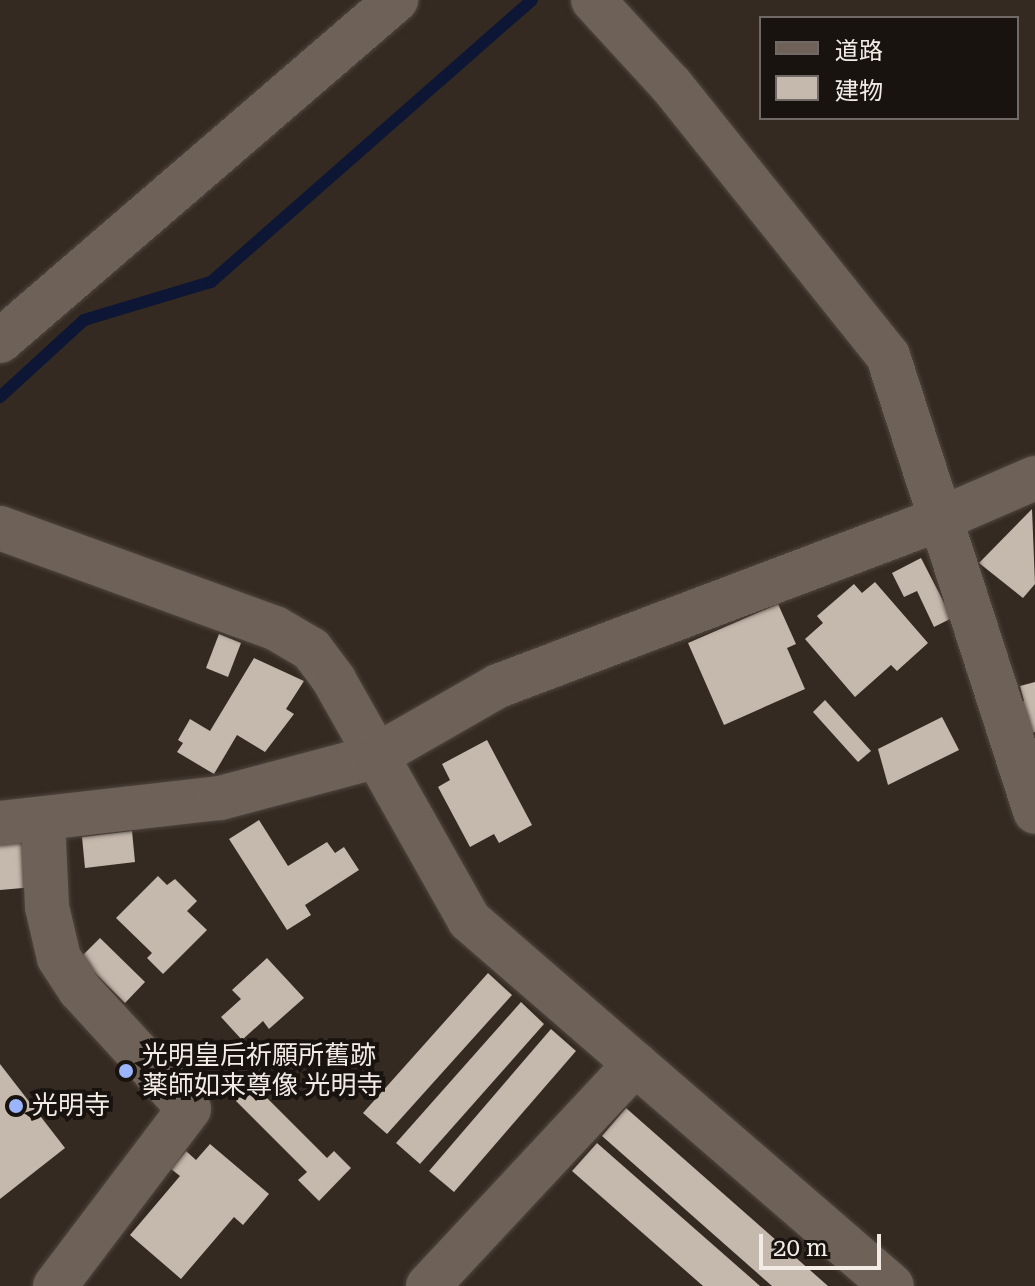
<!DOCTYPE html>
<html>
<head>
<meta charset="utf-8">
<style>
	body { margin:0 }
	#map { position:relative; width:1035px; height:1286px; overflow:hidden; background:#342a21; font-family:"Roboto Serif","Noto Sans JP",serif }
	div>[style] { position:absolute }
	.stream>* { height:12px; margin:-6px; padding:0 6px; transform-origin:6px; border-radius:6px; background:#0d1635 }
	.building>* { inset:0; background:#c5b8ad }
	.roads { filter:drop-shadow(0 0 2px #50463f) drop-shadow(0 0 2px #50463f) }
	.minor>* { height:44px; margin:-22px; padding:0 22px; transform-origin:22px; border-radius:22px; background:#6e6258 }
	.tertiary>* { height:44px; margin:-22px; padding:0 22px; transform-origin:22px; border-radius:22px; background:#6e6258 }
	.dots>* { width:22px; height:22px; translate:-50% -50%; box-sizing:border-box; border:4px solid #18130f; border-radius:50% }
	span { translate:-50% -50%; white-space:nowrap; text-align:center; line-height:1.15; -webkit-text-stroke:8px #18130f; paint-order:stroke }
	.poi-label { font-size:26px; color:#f3ebe6 }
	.left { translate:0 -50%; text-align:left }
	.legend { position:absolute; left:759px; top:16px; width:260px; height:104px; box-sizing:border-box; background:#18130f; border:2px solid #706965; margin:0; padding:10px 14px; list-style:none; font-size:24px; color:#f3ebe6 }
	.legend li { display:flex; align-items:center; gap:16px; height:40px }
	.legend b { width:40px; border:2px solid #706965 }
	.scale { position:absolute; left:759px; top:1234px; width:122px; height:36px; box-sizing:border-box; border:4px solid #f3ebe6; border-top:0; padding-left:10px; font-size:24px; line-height:28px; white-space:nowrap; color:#f3ebe6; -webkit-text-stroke:6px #18130f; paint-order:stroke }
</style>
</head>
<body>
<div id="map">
	<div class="stream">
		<i style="left:0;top:397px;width:114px;rotate:-42.5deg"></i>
		<i style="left:84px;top:320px;width:133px;rotate:-16.7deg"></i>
		<i style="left:211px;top:282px;width:427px;rotate:-41.3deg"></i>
	</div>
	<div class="building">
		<i style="clip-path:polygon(1032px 509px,1035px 584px,1023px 598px,979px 563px)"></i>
		<i style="clip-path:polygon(921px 558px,952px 618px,934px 627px,917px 591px,904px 597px,892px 573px)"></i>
		<i style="clip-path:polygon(875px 582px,928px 643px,897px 671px,891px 665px,855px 697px,805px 639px,823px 623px,817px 616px,854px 584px,862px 593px)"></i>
		<i style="clip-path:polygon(778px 604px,796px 644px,787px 648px,805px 689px,724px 725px,688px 643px)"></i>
		<i style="clip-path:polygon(219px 634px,241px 643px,228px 677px,206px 668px)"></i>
		<i style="clip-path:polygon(254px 658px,304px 681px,286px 709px,294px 714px,265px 752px,237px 735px,214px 774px,177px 752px,183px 743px,178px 740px,190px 719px,210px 731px)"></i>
		<i style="clip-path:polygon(1035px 682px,1035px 732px,1025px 734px,1017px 703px,1024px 701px,1020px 686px)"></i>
		<i style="clip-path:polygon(825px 700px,871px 751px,858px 762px,813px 712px)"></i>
		<i style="clip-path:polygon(942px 717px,959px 750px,888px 785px,878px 749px)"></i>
		<i style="clip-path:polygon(487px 740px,532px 825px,499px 843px,494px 834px,470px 847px,438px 787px,450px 780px,442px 764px)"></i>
		<i style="clip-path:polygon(259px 820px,288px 866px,327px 842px,335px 853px,344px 847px,359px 870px,305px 905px,311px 915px,287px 930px,229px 839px)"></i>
		<i style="clip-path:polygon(132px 831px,135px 862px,85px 868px,82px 837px)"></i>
		<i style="clip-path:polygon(31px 842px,34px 887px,0 890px,0 844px)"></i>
		<i style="clip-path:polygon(158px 876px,167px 885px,175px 879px,197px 901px,187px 911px,207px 930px,163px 974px,147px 958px,152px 953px,116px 918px)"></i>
		<i style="clip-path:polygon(100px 938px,145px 982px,125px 1003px,80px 958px)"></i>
		<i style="clip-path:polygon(267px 958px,304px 998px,269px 1029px,263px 1021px,242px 1040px,221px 1017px,241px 999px,232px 990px)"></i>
		<i style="clip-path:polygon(488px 973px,512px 995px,387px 1134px,363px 1113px)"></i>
		<i style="clip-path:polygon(521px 1002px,544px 1024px,420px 1164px,396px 1143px)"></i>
		<i style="clip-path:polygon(551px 1029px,576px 1051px,454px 1192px,429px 1171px)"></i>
		<i style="clip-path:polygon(0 1064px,65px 1148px,0 1199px)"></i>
		<i style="clip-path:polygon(253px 1084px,327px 1158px,334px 1151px,351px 1168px,319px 1201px,298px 1180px,307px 1172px,236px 1101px)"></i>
		<i style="clip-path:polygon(626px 1108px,828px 1286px,772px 1286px,602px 1136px)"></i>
		<i style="clip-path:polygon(597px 1143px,760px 1286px,703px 1286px,572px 1171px)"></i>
		<i style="clip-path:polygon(210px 1144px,269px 1194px,243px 1225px,234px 1217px,181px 1279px,130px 1235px,180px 1176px,171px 1169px,186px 1151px,196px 1160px)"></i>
	</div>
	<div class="roads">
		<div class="minor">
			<i style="left:593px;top:0;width:115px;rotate:47.5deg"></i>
			<i style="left:671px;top:85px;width:347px;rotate:51.3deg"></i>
			<i style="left:888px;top:356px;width:479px;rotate:72.1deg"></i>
			<i style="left:0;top:528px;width:293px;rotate:20deg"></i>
			<i style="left:275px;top:628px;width:42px;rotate:30.3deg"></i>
			<i style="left:311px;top:649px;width:39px;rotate:53deg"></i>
			<i style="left:334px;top:680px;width:275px;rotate:60.6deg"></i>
			<i style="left:469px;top:920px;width:559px;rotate:40.87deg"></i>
			<i style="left:43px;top:821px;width:86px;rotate:87.3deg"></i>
			<i style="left:47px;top:907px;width:52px;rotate:76.8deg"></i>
			<i style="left:59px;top:958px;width:38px;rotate:57deg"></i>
			<i style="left:80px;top:990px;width:161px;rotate:47.5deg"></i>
			<i style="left:189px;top:1109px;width:222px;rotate:127.1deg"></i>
			<i style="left:0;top:823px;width:221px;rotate:-6.5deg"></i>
			<i style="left:220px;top:798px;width:159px;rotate:-14.9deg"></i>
			<i style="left:374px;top:757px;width:143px;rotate:-29.8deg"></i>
			<i style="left:498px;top:686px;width:470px;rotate:-20.7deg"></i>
			<i style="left:938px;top:520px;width:106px;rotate:-23.4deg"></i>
			<i style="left:428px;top:1286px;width:304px;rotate:-47deg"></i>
		</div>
		<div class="tertiary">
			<i style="left:0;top:341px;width:523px;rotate:-40.73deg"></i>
		</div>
	</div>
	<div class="dots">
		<i style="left:126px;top:1071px;background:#9ab5fd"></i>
		<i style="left:16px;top:1106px;background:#9ab5fd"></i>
	</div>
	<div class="poi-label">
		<span class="left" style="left:142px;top:1071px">光明皇后祈願所舊跡<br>薬師如来尊像 光明寺</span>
		<span class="left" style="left:32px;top:1106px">光明寺</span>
	</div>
	<ul class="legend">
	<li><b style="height:10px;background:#6e6258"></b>道路</li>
	<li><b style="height:22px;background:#c5b8ad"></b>建物</li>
	</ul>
	<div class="scale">20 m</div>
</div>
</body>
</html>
